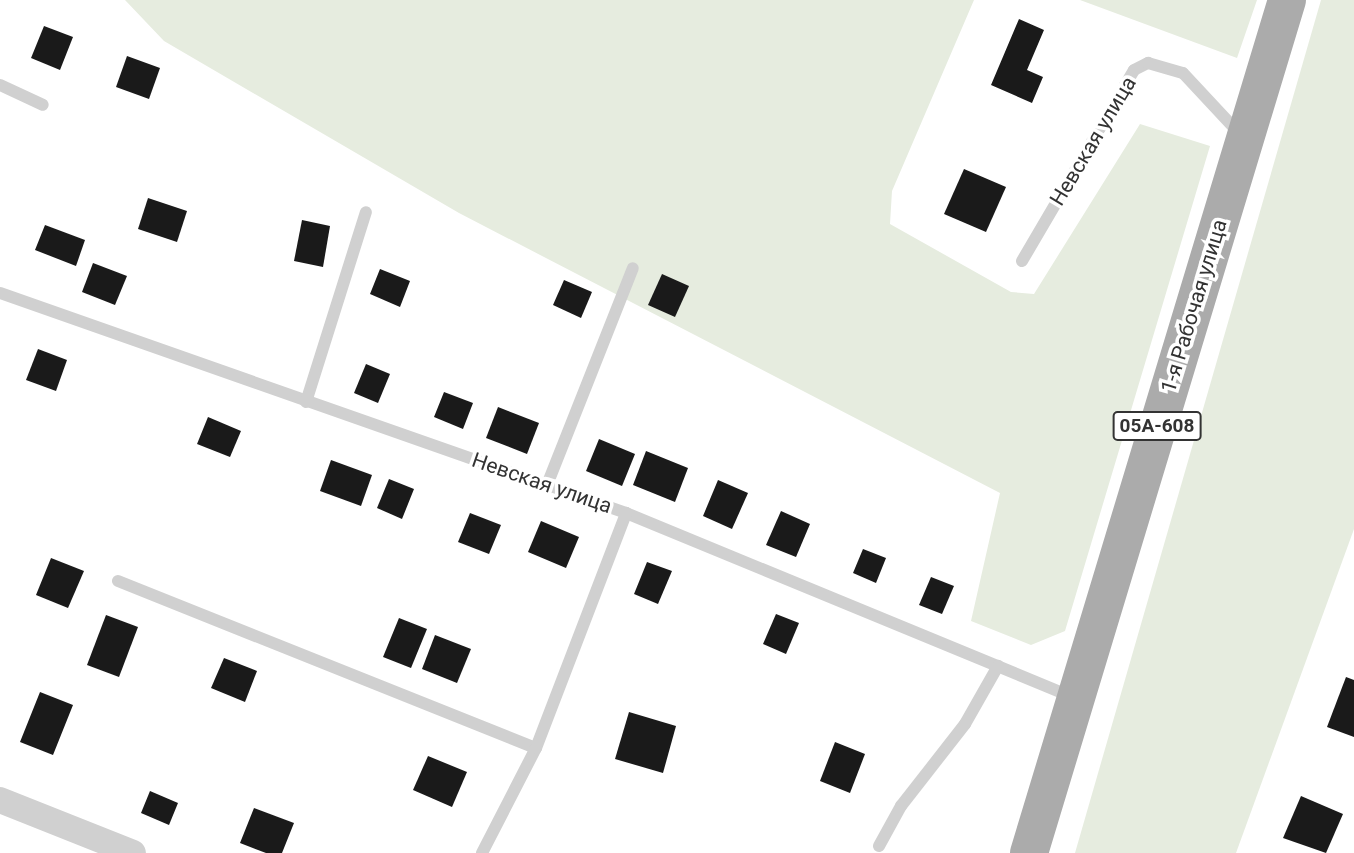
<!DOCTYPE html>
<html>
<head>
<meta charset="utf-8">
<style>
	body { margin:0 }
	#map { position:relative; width:1354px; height:853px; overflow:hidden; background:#fff; font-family:Roboto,sans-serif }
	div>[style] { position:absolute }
	.green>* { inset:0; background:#e6ecdf }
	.building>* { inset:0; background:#1a1a1a }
	.lane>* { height:12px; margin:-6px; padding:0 6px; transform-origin:6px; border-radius:6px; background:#d0d0d0 }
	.street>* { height:26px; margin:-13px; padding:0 13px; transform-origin:13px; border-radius:13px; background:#d0d0d0 }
	.primary>* { height:38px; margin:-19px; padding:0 19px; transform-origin:19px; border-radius:19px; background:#ababab }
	span { translate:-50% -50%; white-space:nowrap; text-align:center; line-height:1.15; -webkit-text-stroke:7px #fff; paint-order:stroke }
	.shield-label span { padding:2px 5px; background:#fff; border:2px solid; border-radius:5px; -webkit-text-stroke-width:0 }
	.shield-label { font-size:19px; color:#333; font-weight:700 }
	.street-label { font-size:21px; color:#333 }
</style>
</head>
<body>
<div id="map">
	<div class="green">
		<i style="clip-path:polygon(125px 0,974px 0,892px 191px,890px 224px,1011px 292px,1034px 294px,1140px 124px,1210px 146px,1065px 631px,1031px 645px,971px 621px,1000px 493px,459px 213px,164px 41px)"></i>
		<i style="clip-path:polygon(1080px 0,1257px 0,1237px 58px)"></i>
		<i style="clip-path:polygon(1321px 0,1354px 0,1354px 529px,1236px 853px,1075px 853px)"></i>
	</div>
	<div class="building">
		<i style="clip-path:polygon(1019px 19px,1044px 30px,1027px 70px,1043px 77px,1032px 103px,991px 85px)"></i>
		<i style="clip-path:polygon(44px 26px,73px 37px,60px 70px,31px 58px)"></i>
		<i style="clip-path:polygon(127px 56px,160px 68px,149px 99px,116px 87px)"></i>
		<i style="clip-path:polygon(964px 169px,1006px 187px,986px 232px,944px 214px)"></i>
		<i style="clip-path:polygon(148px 198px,187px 211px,177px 242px,138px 229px)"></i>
		<i style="clip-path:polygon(302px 220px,330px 226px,323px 267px,294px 261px)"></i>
		<i style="clip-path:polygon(45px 225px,85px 240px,76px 266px,35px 250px)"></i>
		<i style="clip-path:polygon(93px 263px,127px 276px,115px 305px,82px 292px)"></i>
		<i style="clip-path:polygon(380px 269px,410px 281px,400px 307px,370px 294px)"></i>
		<i style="clip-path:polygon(662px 274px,689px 286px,675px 317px,648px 305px)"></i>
		<i style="clip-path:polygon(564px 280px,592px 292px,581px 318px,553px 305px)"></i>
		<i style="clip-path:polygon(38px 349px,67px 360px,56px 391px,26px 380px)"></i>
		<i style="clip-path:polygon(366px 364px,390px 374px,378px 403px,354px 393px)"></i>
		<i style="clip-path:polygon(444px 392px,473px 403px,463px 429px,434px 417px)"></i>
		<i style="clip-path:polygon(498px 407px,539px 423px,527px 454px,486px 438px)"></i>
		<i style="clip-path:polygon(208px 417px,241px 431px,230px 457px,197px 444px)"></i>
		<i style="clip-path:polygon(599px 439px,635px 454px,622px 486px,586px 471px)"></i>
		<i style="clip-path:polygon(646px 451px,688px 468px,675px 502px,633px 485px)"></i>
		<i style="clip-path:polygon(331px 460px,372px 475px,361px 506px,320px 491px)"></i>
		<i style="clip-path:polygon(389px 479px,414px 489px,402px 519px,377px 508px)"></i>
		<i style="clip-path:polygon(718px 480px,748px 493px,732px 529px,703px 516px)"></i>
		<i style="clip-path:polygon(781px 511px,810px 524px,796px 557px,766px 545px)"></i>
		<i style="clip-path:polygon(470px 513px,501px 525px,489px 554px,458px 542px)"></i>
		<i style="clip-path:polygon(541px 521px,579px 537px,566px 568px,528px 552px)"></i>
		<i style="clip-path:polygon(863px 549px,886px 558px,876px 583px,853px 573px)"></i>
		<i style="clip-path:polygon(51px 558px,84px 571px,68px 608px,36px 595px)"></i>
		<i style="clip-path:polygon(647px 562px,672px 571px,658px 604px,634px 594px)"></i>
		<i style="clip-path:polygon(931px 577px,954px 586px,942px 614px,919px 605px)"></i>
		<i style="clip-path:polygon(776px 614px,799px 623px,786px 654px,763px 644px)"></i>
		<i style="clip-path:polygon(106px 615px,138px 627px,119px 677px,87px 665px)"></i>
		<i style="clip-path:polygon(399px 618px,427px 629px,411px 668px,383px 657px)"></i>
		<i style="clip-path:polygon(435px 635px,471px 649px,457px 683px,422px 669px)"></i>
		<i style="clip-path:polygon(224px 658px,257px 671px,245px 702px,211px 688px)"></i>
		<i style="clip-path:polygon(1346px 677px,1354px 680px,1354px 737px,1327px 727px)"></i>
		<i style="clip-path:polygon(40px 692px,73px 705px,53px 755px,20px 742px)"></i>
		<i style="clip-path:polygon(629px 712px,676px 726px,663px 773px,615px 759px)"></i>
		<i style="clip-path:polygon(835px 742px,865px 754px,850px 793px,820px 781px)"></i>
		<i style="clip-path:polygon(428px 756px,467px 772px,452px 807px,413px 790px)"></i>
		<i style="clip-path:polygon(150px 791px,178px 803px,169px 825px,141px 813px)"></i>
		<i style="clip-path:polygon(1301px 796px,1343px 814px,1326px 853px,1283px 838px)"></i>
		<i style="clip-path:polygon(254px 808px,294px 823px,282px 853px,266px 853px,240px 843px)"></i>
	</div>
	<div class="lane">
		<i style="left:0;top:85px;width:47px;rotate:24.9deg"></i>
		<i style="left:1022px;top:261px;width:221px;rotate:-59.6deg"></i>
		<i style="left:1134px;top:70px;width:16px;rotate:-27deg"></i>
		<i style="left:1148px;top:63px;width:36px;rotate:16deg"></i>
		<i style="left:1183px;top:73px;width:82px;rotate:47deg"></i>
		<i style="left:0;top:293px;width:664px;rotate:19.36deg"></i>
		<i style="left:626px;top:513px;width:482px;rotate:22.4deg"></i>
		<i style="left:306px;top:402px;width:199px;rotate:-72.5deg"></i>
		<i style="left:547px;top:485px;width:233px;rotate:-68.4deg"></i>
		<i style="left:118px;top:581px;width:450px;rotate:21.8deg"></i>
		<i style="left:879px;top:846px;width:46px;rotate:-61.2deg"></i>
		<i style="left:901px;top:806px;width:104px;rotate:-52deg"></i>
		<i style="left:965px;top:724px;width:67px;rotate:-60.4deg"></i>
		<i style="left:482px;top:853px;width:118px;rotate:-62.8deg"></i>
		<i style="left:536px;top:748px;width:252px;rotate:-69deg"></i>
	</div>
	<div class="street">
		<i style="left:0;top:800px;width:143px;rotate:21.7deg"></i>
	</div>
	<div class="primary">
		<i style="left:1029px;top:853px;width:891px;rotate:-73.17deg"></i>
	</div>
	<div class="shield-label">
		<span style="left:1157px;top:426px">05А-608</span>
	</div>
	<div class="street-label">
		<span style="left:1093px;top:141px;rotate:-59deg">Невская улица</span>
		<span style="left:1194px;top:306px;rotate:-73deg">1-я Рабочая улица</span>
		<span style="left:542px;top:483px;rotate:19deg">Невская улица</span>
	</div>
</div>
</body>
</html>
